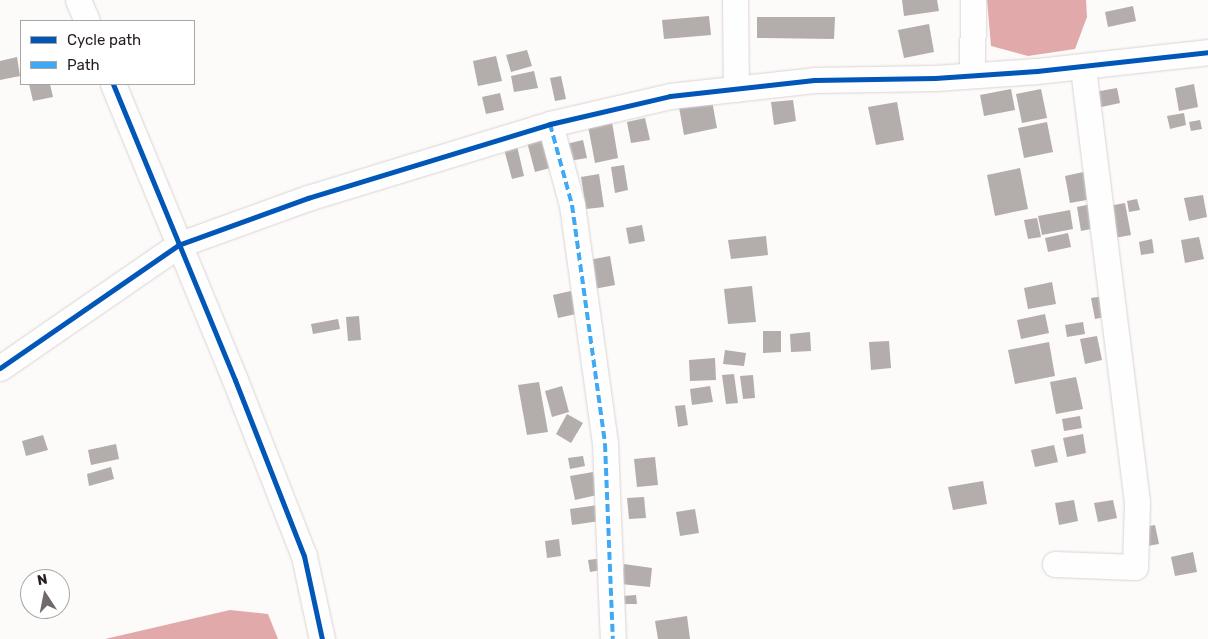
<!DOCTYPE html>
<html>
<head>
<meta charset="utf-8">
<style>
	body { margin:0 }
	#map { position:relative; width:1208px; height:639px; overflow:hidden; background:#fdfafa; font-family:Rubik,sans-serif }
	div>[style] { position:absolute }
	.water>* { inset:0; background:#e1a9aa }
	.building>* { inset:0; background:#b3adac }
	.roads { filter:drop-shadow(0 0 1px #dbd4d4) drop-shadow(0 0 1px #dbd4d4) }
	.minor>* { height:25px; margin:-12.5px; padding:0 12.5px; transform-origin:12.5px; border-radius:12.5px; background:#fffefe }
	.quiet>* { height:4px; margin-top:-2px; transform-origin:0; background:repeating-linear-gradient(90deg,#3fa9f5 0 8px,transparent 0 12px) }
	.cycleway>* { height:5px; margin:-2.5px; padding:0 2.5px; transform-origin:2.5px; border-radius:2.5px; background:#0057b8 }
	span { translate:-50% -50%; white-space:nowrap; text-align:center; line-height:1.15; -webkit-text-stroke:4px #fff; paint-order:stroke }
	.legend { position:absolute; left:20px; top:20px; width:175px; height:65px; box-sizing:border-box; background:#fff; border:1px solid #a8a5a5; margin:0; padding:6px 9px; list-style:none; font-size:15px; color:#261d1d }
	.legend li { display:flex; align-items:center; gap:10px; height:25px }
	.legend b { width:25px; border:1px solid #a8a5a5 }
	.north { position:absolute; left:20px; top:569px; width:50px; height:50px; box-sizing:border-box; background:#fff; border:1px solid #a8a5a5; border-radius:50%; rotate:349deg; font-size:14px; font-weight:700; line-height:20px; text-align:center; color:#261d1d }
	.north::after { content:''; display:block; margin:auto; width:18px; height:22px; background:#716a6a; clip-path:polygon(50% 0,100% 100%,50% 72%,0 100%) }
</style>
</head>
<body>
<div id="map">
	<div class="water">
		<i style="clip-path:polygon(987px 0,1086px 0,1087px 17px,1075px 49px,1028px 56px,991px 46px)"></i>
		<i style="clip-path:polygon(230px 610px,268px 614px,278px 639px,105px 639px)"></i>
	</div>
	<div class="building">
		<i style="clip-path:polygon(902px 0,937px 0,939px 11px,904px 16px)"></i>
		<i style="clip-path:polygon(1133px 6px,1136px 21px,1108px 27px,1105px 12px)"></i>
		<i style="clip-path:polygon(709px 16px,711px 35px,664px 39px,662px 20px)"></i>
		<i style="clip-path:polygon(757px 17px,835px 17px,834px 39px,757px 38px)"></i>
		<i style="clip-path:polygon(929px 24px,934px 52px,904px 58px,898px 30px)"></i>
		<i style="clip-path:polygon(527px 50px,532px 66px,511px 72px,506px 55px)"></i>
		<i style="clip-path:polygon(496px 56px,502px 81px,478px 86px,473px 61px)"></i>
		<i style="clip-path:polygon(17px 57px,20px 76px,0 80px,0 61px)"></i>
		<i style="clip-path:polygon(534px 71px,538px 88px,514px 92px,511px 76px)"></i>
		<i style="clip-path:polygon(561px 76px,566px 99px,555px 101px,550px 78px)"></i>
		<i style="clip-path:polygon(29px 84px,50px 84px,53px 97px,33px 101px)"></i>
		<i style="clip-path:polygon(1194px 84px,1198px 107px,1179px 111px,1175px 88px)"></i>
		<i style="clip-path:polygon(1117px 88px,1120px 103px,1092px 109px,1089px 93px)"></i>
		<i style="clip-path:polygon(1011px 89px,1015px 110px,984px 116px,980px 95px)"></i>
		<i style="clip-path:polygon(1041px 89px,1047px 118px,1022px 123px,1016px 94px)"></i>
		<i style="clip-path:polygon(500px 93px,504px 110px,486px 114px,482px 97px)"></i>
		<i style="clip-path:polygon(793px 100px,796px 121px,774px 125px,771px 102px)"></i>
		<i style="clip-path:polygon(712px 101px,717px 128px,684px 135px,679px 107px)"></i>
		<i style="clip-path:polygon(897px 102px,904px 140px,876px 145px,868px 107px)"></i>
		<i style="clip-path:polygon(1184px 113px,1186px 125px,1170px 129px,1167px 116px)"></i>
		<i style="clip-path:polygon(645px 118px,650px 140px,631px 143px,627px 122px)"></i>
		<i style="clip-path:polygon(1200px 120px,1202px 129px,1191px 131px,1189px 122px)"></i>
		<i style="clip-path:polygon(612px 122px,618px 158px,595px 163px,588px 126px)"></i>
		<i style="clip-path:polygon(1047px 122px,1053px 152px,1024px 158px,1018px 128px)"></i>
		<i style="clip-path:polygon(542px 138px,550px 168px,535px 172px,527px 142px)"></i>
		<i style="clip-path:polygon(583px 140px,587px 158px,569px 161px,566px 144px)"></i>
		<i style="clip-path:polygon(517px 146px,524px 176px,512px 179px,504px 149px)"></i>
		<i style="clip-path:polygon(624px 165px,628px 190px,615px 193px,611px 167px)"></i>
		<i style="clip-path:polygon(1020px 168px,1028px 209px,995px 216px,987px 175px)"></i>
		<i style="clip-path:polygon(1097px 169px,1103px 197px,1070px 203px,1065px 176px)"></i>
		<i style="clip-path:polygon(599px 174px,604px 207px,586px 209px,581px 177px)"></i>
		<i style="clip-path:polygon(1203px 195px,1207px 217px,1189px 221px,1184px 198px)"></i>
		<i style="clip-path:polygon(1137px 199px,1140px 210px,1129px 212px,1127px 201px)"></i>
		<i style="clip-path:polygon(1096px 203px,1101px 227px,1081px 231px,1077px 207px)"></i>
		<i style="clip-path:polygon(1125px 203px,1131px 235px,1109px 239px,1103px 207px)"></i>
		<i style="clip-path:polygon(1070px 210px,1073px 229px,1042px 235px,1038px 216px)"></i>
		<i style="clip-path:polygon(1037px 218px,1041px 237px,1028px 239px,1024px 220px)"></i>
		<i style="clip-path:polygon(642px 225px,645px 241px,629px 244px,626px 228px)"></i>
		<i style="clip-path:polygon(1068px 233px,1071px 247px,1048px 252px,1045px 238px)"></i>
		<i style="clip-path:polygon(766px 236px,768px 255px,731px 259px,728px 240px)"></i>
		<i style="clip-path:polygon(1199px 237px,1204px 259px,1185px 263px,1181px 240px)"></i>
		<i style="clip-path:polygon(1152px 239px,1154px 253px,1141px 255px,1139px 242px)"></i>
		<i style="clip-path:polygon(610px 256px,615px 285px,594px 289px,589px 260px)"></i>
		<i style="clip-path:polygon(1052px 282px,1056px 304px,1028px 309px,1024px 288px)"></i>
		<i style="clip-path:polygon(752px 286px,756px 322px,728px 324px,724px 289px)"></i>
		<i style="clip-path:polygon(571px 291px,576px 314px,558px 318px,553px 295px)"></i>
		<i style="clip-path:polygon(1110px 295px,1114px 315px,1095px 319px,1091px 298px)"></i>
		<i style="clip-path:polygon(1045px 314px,1049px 333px,1021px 339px,1017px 320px)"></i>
		<i style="clip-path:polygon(359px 316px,361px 340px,348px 341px,346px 317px)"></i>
		<i style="clip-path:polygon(338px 319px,340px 329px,313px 334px,311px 324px)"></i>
		<i style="clip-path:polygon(1083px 322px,1085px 334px,1067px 337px,1065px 325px)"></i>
		<i style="clip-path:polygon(763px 331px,781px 331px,781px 352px,763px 353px)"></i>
		<i style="clip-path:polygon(810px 332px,811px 351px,791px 352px,790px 334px)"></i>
		<i style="clip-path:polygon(1097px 336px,1102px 360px,1085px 364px,1080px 339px)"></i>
		<i style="clip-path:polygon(889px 341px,891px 368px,871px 370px,869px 342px)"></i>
		<i style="clip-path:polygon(1049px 342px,1055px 376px,1015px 384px,1008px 350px)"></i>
		<i style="clip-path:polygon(725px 350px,746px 353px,744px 366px,723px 364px)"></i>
		<i style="clip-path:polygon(715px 358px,716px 380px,690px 381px,689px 360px)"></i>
		<i style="clip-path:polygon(734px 374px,738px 403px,726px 404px,722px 375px)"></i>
		<i style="clip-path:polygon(753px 375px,755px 398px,743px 399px,740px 376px)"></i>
		<i style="clip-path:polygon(1076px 377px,1083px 409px,1056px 414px,1050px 382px)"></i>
		<i style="clip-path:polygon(539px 382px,548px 432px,527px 435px,518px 385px)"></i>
		<i style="clip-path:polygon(562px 386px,569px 412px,552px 417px,545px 391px)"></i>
		<i style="clip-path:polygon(710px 386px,713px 402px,692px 405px,690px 389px)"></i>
		<i style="clip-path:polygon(685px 405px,688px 425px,678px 427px,675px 406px)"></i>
		<i style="clip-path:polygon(567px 414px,583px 423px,571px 443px,556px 434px)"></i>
		<i style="clip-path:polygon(1080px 416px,1082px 428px,1064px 431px,1062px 419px)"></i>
		<i style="clip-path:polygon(1083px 434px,1086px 453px,1067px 457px,1063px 438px)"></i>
		<i style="clip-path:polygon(43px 435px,48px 450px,26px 456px,22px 441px)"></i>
		<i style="clip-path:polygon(116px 444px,119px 459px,91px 465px,88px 450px)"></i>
		<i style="clip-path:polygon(1054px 445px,1058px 462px,1035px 467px,1031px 450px)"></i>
		<i style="clip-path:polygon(583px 456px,585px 466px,570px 469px,568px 458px)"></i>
		<i style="clip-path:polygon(655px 457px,658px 485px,637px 487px,634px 459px)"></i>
		<i style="clip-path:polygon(111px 467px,114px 479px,89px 486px,87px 474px)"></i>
		<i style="clip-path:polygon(593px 472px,597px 495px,575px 500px,570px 476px)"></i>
		<i style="clip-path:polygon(983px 481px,987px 504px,953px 510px,948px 487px)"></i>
		<i style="clip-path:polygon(644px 497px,646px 518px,629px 519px,627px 498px)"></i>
		<i style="clip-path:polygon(1074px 500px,1078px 521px,1059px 525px,1055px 503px)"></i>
		<i style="clip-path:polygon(1113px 500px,1117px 518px,1098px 522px,1094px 503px)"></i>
		<i style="clip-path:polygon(598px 505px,600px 521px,572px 525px,570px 509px)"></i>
		<i style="clip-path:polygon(695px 509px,699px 533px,680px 536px,676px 512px)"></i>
		<i style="clip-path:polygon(1155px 525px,1159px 544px,1141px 547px,1137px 528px)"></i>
		<i style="clip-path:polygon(559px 539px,561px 556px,547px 558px,545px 541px)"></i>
		<i style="clip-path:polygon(1193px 552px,1197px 572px,1175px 576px,1171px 557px)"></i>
		<i style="clip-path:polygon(604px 558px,606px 569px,590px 572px,588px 560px)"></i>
		<i style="clip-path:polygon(624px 564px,652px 568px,650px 587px,621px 584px)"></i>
		<i style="clip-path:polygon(636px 595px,637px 604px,622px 604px,622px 596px)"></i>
		<i style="clip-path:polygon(687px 616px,690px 639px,658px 639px,655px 621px)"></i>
	</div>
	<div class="roads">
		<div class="minor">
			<i style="left:78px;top:0;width:23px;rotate:67deg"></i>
			<i style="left:735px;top:0;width:89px;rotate:89.4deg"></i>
			<i style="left:972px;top:75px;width:75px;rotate:-89.2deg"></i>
			<i style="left:113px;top:84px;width:320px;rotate:67.6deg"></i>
			<i style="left:235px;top:380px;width:189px;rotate:68.6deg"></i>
			<i style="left:304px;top:556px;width:85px;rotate:77.8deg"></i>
			<i style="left:550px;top:124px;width:84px;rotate:74.8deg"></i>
			<i style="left:572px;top:205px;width:241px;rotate:82.1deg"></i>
			<i style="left:605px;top:444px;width:195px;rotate:87.7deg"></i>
			<i style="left:0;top:368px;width:216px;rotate:-34.6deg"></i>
			<i style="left:178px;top:245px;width:138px;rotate:-19.9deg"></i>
			<i style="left:308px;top:198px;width:253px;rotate:-17deg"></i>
			<i style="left:550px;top:124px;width:123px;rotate:-13.1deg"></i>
			<i style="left:670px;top:96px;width:145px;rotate:-6.3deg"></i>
			<i style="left:814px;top:80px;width:121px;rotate:-0.9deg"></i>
			<i style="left:935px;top:78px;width:102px;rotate:-3.9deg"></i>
			<i style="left:1037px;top:71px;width:172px;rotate:-6.3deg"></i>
			<i style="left:1055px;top:564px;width:80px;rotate:2.1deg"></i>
			<i style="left:1135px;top:567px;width:65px;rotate:-88.2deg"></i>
			<i style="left:1137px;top:502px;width:439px;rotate:-97.1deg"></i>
		</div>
	</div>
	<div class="quiet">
		<i style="left:550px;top:124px;width:84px;rotate:74.8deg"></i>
		<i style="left:572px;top:205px;width:241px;rotate:82.1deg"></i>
		<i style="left:605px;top:444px;width:195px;rotate:87.7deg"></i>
	</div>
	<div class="cycleway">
		<i style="left:113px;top:84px;width:320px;rotate:67.6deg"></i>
		<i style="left:235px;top:380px;width:189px;rotate:68.6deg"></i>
		<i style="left:304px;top:556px;width:85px;rotate:77.8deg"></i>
		<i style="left:0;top:368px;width:216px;rotate:-34.6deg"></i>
		<i style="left:178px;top:245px;width:138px;rotate:-19.9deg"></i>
		<i style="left:308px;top:198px;width:253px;rotate:-17deg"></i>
		<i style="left:550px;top:124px;width:123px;rotate:-13.1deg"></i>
		<i style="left:670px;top:96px;width:145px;rotate:-6.3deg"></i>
		<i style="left:814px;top:80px;width:121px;rotate:-0.9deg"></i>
		<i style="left:935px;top:78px;width:102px;rotate:-3.9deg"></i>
		<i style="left:1037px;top:71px;width:172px;rotate:-6.3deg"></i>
	</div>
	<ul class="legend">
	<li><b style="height:6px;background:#0057b8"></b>Cycle path</li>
	<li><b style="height:6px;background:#3fa9f5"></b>Path</li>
	</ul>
	<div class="north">N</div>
</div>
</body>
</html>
